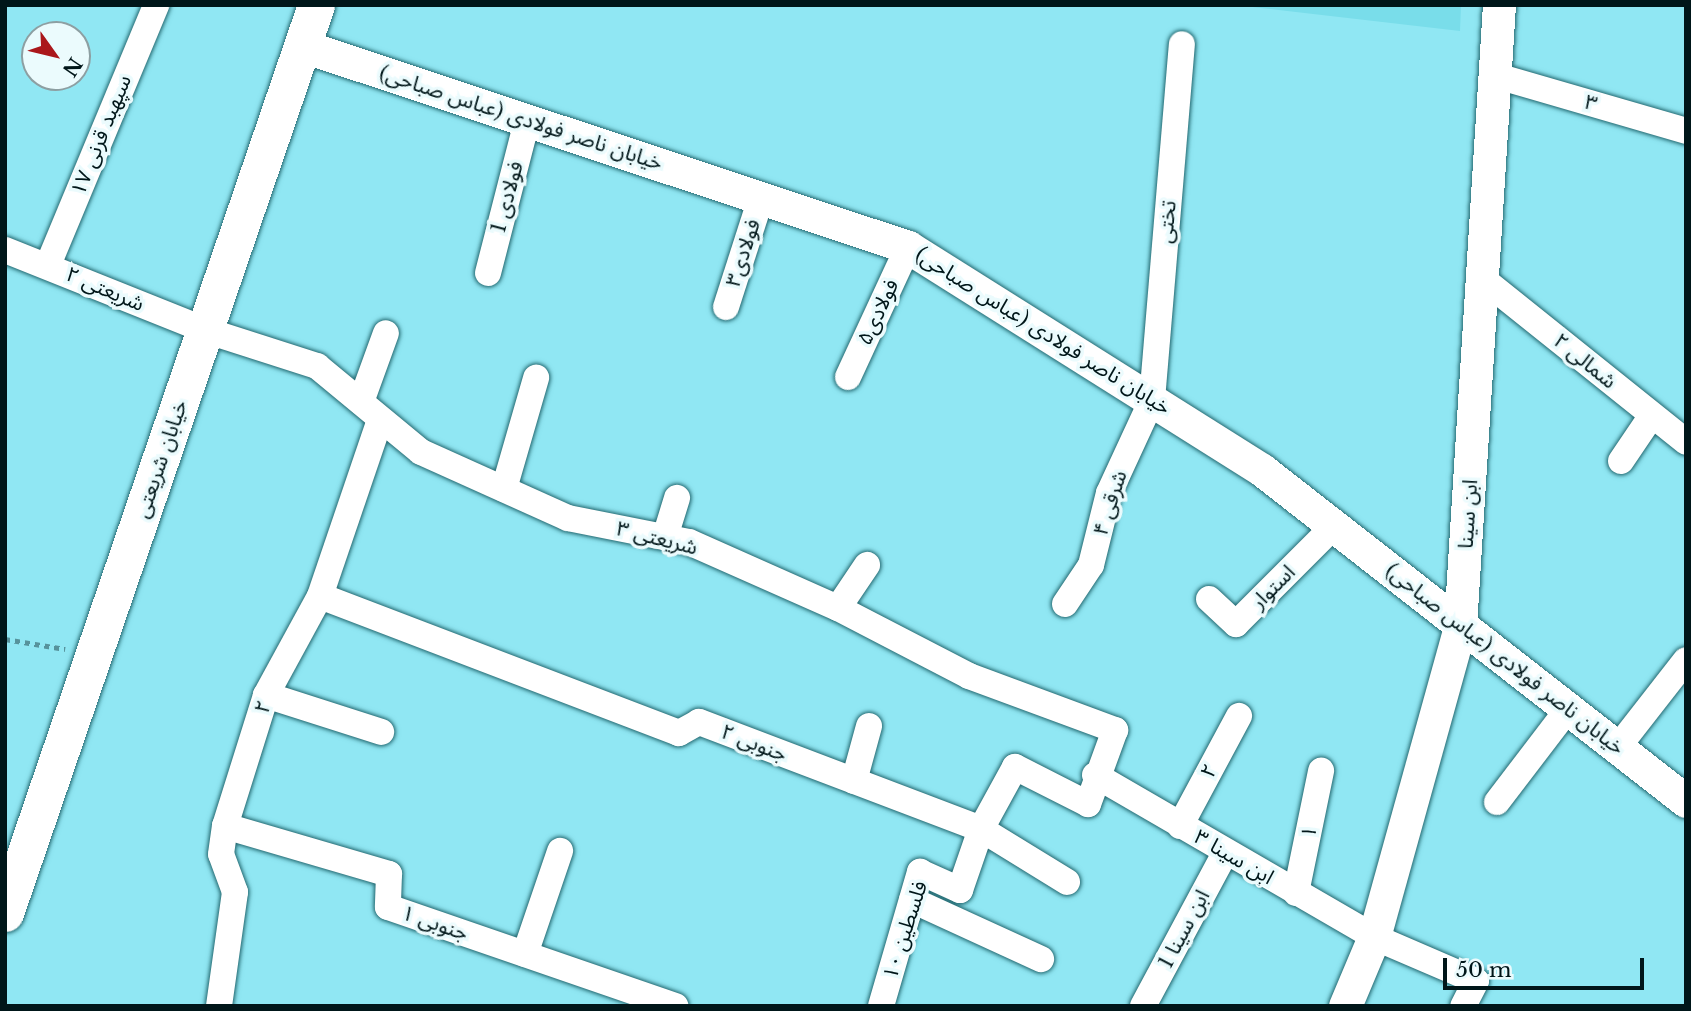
<!DOCTYPE html>
<html>
<head>
<meta charset="utf-8">
<style>
	body { margin:0 }
	#map { position:relative; width:1691px; height:1011px; overflow:hidden; background:#90e7f3; font-family:"Libre Baskerville","Noto Sans Arabic",serif }
	div>[style] { position:absolute }
	.built>* { inset:0; background:#79ddea }
	.path>* { height:4.5px; margin-top:-2.25px; transform-origin:0; background:repeating-linear-gradient(90deg,#56939c 0 5px,transparent 0 10px) }
	.roads { filter:drop-shadow(0 0 2px #236870) drop-shadow(0 0 2px #236870) }
	.minor>* { height:26px; margin:-13px; padding:0 13px; transform-origin:13px; border-radius:13px; background:#fff }
	.tertiary>* { height:33px; margin:-16.5px; padding:0 16.5px; transform-origin:16.5px; border-radius:16.5px; background:#fff }
	.secondary>* { height:37px; margin:-18.5px; padding:0 18.5px; transform-origin:18.5px; border-radius:18.5px; background:#fff }
	span { translate:-50% -50%; white-space:nowrap; text-align:center; line-height:1.15; -webkit-text-stroke:7px #ebfbfd; paint-order:stroke }
	.street-label { font-size:21px; color:#001619 }
	.frame { position:absolute; inset:0; border:7px solid #001619; pointer-events:none }
	.north { position:absolute; left:21px; top:21px; width:70px; height:70px; box-sizing:border-box; background:#ebfbfd; border:2px solid #8d9fa2; border-radius:50%; rotate:124deg; font-size:19px; font-weight:700; line-height:28px; text-align:center; color:#001619 }
	.north::after { content:''; display:block; margin:auto; width:24px; height:32px; background:#aa171b; clip-path:polygon(50% 0,100% 100%,50% 72%,0 100%) }
	.scale { position:absolute; left:1443px; top:958px; width:201px; height:32px; box-sizing:border-box; border:4px solid #001619; border-top:0; padding-left:9px; font-size:21px; line-height:24px; white-space:nowrap; color:#001619; -webkit-text-stroke:5px #ebfbfd; paint-order:stroke }
</style>
</head>
<body>
<div id="map">
	<div class="built">
		<i style="clip-path:polygon(1235px 5px,1461px 5px,1460px 31px)"></i>
	</div>
	<div class="path">
		<i style="left:5px;top:639px;width:61px;rotate:9.5deg"></i>
	</div>
	<div class="roads">
		<div class="minor">
			<i style="left:1497px;top:76px;width:197px;rotate:16.2deg"></i>
			<i style="left:5px;top:250px;width:215px;rotate:21.8deg"></i>
			<i style="left:205px;top:330px;width:118px;rotate:17.8deg"></i>
			<i style="left:317px;top:366px;width:135px;rotate:39.6deg"></i>
			<i style="left:421px;top:452px;width:161px;rotate:24.2deg"></i>
			<i style="left:568px;top:518px;width:123px;rotate:11.2deg"></i>
			<i style="left:689px;top:542px;width:163px;rotate:23.9deg"></i>
			<i style="left:838px;top:608px;width:148px;rotate:27.4deg"></i>
			<i style="left:969px;top:676px;width:156px;rotate:20.3deg"></i>
			<i style="left:1115px;top:730px;width:79px;rotate:110deg"></i>
			<i style="left:1088px;top:804px;width:82px;rotate:-153.1deg"></i>
			<i style="left:1015px;top:767px;width:71px;rotate:118.7deg"></i>
			<i style="left:981px;top:829px;width:302px;rotate:-159.2deg"></i>
			<i style="left:699px;top:722px;width:23px;rotate:151deg"></i>
			<i style="left:679px;top:733px;width:384px;rotate:-159.1deg"></i>
			<i style="left:48px;top:265px;width:282px;rotate:-67.4deg"></i>
			<i style="left:488px;top:273px;width:157px;rotate:-75.6deg"></i>
			<i style="left:1484px;top:280px;width:259px;rotate:38.7deg"></i>
			<i style="left:726px;top:307px;width:114px;rotate:-72.2deg"></i>
			<i style="left:848px;top:377px;width:143px;rotate:-65.2deg"></i>
			<i style="left:361px;top:402px;width:73px;rotate:-70.1deg"></i>
			<i style="left:1621px;top:461px;width:55px;rotate:-56deg"></i>
			<i style="left:504px;top:489px;width:116px;rotate:-73.9deg"></i>
			<i style="left:665px;top:537px;width:41px;rotate:-72.9deg"></i>
			<i style="left:1209px;top:599px;width:37px;rotate:43deg"></i>
			<i style="left:1236px;top:624px;width:140px;rotate:-45deg"></i>
			<i style="left:1065px;top:604px;width:47px;rotate:-56.3deg"></i>
			<i style="left:1091px;top:565px;width:74px;rotate:-76deg"></i>
			<i style="left:1109px;top:493px;width:102px;rotate:-65.2deg"></i>
			<i style="left:1152px;top:400px;width:357px;rotate:-85.2deg"></i>
			<i style="left:838px;top:608px;width:52px;rotate:-56deg"></i>
			<i style="left:266px;top:695px;width:121px;rotate:17.8deg"></i>
			<i style="left:1618px;top:747px;width:110px;rotate:-52deg"></i>
			<i style="left:1095px;top:775px;width:323px;rotate:30.1deg"></i>
			<i style="left:1374px;top:937px;width:111px;rotate:23.3deg"></i>
			<i style="left:1476px;top:981px;width:28px;rotate:117deg"></i>
			<i style="left:854px;top:781px;width:57px;rotate:-74.7deg"></i>
			<i style="left:1497px;top:802px;width:117px;rotate:-52.6deg"></i>
			<i style="left:225px;top:826px;width:171px;rotate:16.3deg"></i>
			<i style="left:389px;top:874px;width:33px;rotate:92deg"></i>
			<i style="left:388px;top:907px;width:304px;rotate:19deg"></i>
			<i style="left:1180px;top:826px;width:125px;rotate:-61.8deg"></i>
			<i style="left:1296px;top:893px;width:125px;rotate:-78.4deg"></i>
			<i style="left:912px;top:900px;width:142px;rotate:24.6deg"></i>
			<i style="left:525px;top:954px;width:109px;rotate:-71.2deg"></i>
			<i style="left:219px;top:1006px;width:115px;rotate:-82deg"></i>
			<i style="left:235px;top:892px;width:40px;rotate:-110.2deg"></i>
			<i style="left:221px;top:854px;width:28px;rotate:-82deg"></i>
			<i style="left:225px;top:826px;width:137px;rotate:-72.6deg"></i>
			<i style="left:266px;top:695px;width:113px;rotate:-61.4deg"></i>
			<i style="left:320px;top:596px;width:183px;rotate:-71.2deg"></i>
			<i style="left:881px;top:1006px;width:140px;rotate:-73.8deg"></i>
			<i style="left:920px;top:872px;width:44px;rotate:24.2deg"></i>
			<i style="left:960px;top:890px;width:65px;rotate:-71deg"></i>
			<i style="left:981px;top:829px;width:101px;rotate:31.6deg"></i>
			<i style="left:1143px;top:1006px;width:174px;rotate:-61.8deg"></i>
		</div>
		<div class="tertiary">
			<i style="left:303px;top:46px;width:638px;rotate:18.38deg"></i>
			<i style="left:908px;top:247px;width:418px;rotate:32.2deg"></i>
			<i style="left:1262px;top:470px;width:538px;rotate:37.98deg"></i>
			<i style="left:1345px;top:1006px;width:75px;rotate:-67.2deg"></i>
			<i style="left:1374px;top:937px;width:323px;rotate:-74.5deg"></i>
			<i style="left:1460px;top:626px;width:622px;rotate:-86.41deg"></i>
		</div>
		<div class="secondary">
			<i style="left:5px;top:913px;width:960px;rotate:-71.09deg"></i>
		</div>
	</div>
	<div class="street-label">
		<span style="left:1591px;top:103px;rotate:16deg">۳</span>
		<span style="left:521px;top:118px;rotate:18deg">خیابان ناصر فولادی (عباس صباحی)</span>
		<span style="left:101px;top:135px;rotate:-68deg">سپهبد قرنی ۱۷</span>
		<span style="left:507px;top:197px;rotate:-75deg">فولادی 1</span>
		<span style="left:1167px;top:222px;rotate:-85deg">تختی</span>
		<span style="left:743px;top:253px;rotate:-72deg">فولادی۳</span>
		<span style="left:105px;top:289px;rotate:23deg">شریعتی ۲</span>
		<span style="left:878px;top:312px;rotate:-65deg">فولادی۵</span>
		<span style="left:1043px;top:331px;rotate:32deg">خیابان ناصر فولادی (عباس صباحی)</span>
		<span style="left:1585px;top:361px;rotate:39deg">۲ شمالی</span>
		<span style="left:161px;top:459px;rotate:-71deg">خیابان شریعتی</span>
		<span style="left:1110px;top:503px;rotate:-72deg">۴ شرقی</span>
		<span style="left:1468px;top:514px;rotate:-86deg">ابن سینا</span>
		<span style="left:657px;top:538px;rotate:14deg">شریعتی ۳</span>
		<span style="left:1273px;top:587px;rotate:-45deg">استوار</span>
		<span style="left:1505px;top:659px;rotate:38deg">خیابان ناصر فولادی (عباس صباحی)</span>
		<span style="left:263px;top:707px;rotate:-71deg">۲</span>
		<span style="left:754px;top:743px;rotate:21deg">۲ جنوبی</span>
		<span style="left:1209px;top:771px;rotate:-62deg">۲</span>
		<span style="left:1309px;top:832px;rotate:-78deg">۱</span>
		<span style="left:1234px;top:857px;rotate:30deg">ابن سینا ۳</span>
		<span style="left:435px;top:923px;rotate:19deg">۱ جنوبی</span>
		<span style="left:1184px;top:929px;rotate:-62deg">ابن سینا 1</span>
		<span style="left:905px;top:930px;rotate:-72deg">فلسطین ۱۰</span>
	</div>
	<div class="frame"></div>
	<div class="north">N</div>
	<div class="scale">50 m</div>
</div>
</body>
</html>
